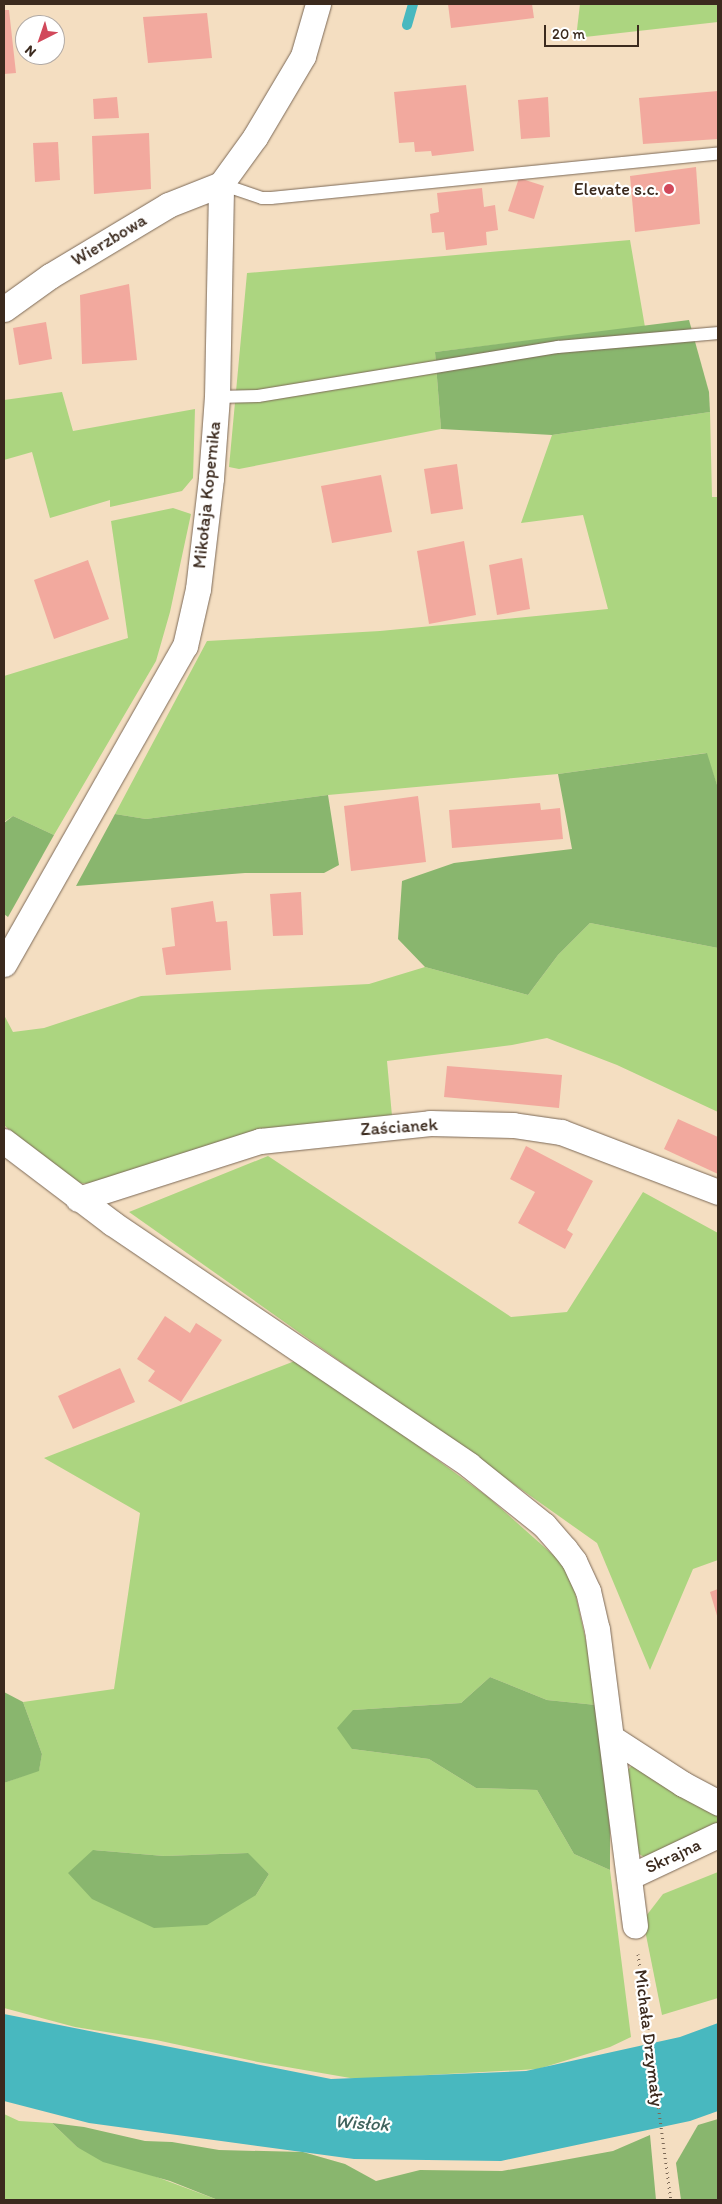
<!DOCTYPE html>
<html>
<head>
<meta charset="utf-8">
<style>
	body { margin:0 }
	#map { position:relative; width:722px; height:2204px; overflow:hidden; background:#f4dec1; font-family:Itim,sans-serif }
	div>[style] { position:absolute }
	.green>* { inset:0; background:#acd580 }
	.forest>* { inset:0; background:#89b66e }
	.water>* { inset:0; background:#48b8bf }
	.stream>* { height:10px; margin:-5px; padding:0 5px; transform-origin:5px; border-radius:5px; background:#48b8bf }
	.building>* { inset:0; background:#f2a99e }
	.path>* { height:3px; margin-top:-1.5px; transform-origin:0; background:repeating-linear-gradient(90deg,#7c6957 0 1px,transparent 0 5px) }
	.roads { filter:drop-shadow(0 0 1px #7c6957) drop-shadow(0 0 1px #7c6957) }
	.service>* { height:12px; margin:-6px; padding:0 6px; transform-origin:6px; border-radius:6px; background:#fff }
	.minor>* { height:25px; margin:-12.5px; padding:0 12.5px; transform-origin:12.5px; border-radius:12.5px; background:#fff }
	.dots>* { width:14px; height:14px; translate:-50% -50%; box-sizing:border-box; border:2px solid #fff; border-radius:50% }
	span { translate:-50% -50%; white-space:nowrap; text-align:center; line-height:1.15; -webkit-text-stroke:4.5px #fff; paint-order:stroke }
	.poi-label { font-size:18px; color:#3b2a1e }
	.right { translate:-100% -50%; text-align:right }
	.street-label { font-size:18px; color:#3b2a1e }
	.water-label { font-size:19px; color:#40635e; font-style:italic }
	.frame { position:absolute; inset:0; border:5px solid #3b2a1e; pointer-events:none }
	.north { position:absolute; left:15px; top:15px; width:50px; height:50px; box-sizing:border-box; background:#fff; border:1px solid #b1aaa5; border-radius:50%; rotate:221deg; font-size:14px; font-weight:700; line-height:20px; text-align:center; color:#3b2a1e }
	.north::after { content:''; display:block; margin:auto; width:18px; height:22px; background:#d1495b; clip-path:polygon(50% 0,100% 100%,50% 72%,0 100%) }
	.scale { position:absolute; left:544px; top:25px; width:95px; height:22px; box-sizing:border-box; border:2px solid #3b2a1e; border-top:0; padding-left:6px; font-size:15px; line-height:18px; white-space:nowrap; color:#3b2a1e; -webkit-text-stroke:4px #fff; paint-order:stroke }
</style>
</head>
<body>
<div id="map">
	<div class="green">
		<i style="clip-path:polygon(580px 4px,718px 4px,718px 22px,576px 38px)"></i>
		<i style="clip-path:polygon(630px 240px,645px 327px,435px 352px,441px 429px,239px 469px,229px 467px,247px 273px)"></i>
		<i style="clip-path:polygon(62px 392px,73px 431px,195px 409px,193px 478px,182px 491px,110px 507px,110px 500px,50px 518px,32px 452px,4px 460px,4px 400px)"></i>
		<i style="clip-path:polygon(710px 412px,712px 497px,718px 497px,718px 788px,706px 753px,558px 774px,328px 795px,146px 819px,115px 814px,207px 641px,380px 631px,608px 609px,583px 515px,521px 523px,552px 435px)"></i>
		<i style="clip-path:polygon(173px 508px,191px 514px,170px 612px,156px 661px,54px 835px,13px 816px,4px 822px,4px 676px,128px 638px,111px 521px)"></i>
		<i style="clip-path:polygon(590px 923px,718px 948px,718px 1112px,617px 1065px,547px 1038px,512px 1045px,387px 1061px,392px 1116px,93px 1184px,78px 1183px,42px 1159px,4px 1125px,4px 1015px,13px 1032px,44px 1028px,141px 996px,369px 984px,425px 967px,528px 995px,558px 955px)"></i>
		<i style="clip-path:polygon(268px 1156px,511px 1317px,567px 1312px,643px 1192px,718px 1233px,718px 1560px,693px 1569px,650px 1670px,597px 1543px,129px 1212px)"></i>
		<i style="clip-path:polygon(evenodd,300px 1359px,488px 1497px,570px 1570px,588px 1650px,596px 1705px,547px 1700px,490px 1677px,461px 1703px,353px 1710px,352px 1749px,429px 1759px,476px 1788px,537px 1790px,574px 1854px,610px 1870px,631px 2037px,610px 2047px,538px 2069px,356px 2079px,258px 2062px,156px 2040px,75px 2027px,4px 2008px,4px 1783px,39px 1770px,42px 1754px,23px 1702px,114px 1689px,140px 1513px,44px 1458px,300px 1359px,93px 1850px,164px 1856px,247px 1853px,269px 1874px,256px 1895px,93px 1850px)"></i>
		<i style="clip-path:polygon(634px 1763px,718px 1812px,718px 1825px,644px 1857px,639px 1854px,634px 1847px,627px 1771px)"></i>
		<i style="clip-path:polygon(718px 1872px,718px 1998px,662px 2015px,643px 1920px,663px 1894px)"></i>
		<i style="clip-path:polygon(4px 2114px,19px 2121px,52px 2123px,77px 2147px,218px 2200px,4px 2200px)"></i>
	</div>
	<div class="forest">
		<i style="clip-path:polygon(689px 320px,709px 392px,710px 412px,552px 435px,441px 429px,435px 352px)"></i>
		<i style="clip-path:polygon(707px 753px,718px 788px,718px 948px,590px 923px,558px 955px,528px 995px,425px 967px,398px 939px,402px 881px,454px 863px,572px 849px,558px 774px)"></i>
		<i style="clip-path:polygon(328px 795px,339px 865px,324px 873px,245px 873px,76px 886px,115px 814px,146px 819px)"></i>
		<i style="clip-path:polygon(13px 816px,54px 835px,8px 917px,4px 914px,4px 823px)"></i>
		<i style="clip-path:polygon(490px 1677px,547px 1700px,596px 1705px,610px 1829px,610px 1870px,574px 1854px,537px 1790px,476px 1788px,429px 1759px,352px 1749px,337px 1728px,353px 1710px,461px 1703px)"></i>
		<i style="clip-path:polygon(4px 1692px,23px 1702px,42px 1754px,39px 1771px,4px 1783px)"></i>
		<i style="clip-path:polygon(93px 1850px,164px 1856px,248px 1853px,269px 1874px,256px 1895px,207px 1925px,154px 1928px,92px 1899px,68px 1873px)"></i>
		<i style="clip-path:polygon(718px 2119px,718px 2200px,681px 2200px,676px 2163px,698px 2125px)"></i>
		<i style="clip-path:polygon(52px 2123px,84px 2127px,145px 2141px,172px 2142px,219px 2150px,303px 2152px,345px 2164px,376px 2181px,420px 2170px,502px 2171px,542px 2164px,613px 2151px,650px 2135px,656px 2200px,218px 2200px,170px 2181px,103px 2162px,77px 2147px)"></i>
	</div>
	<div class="water">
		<i style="clip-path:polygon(4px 2014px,331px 2079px,526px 2071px,680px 2037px,718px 2023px,718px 2111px,690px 2121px,501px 2161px,354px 2159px,89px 2123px,4px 2101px)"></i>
	</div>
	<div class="stream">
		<i style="left:407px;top:25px;width:22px;rotate:-74deg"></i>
	</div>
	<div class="building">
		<i style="clip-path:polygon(448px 4px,532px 4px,534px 18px,451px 28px)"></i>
		<i style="clip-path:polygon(4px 10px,9px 10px,16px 73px,4px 74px)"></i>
		<i style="clip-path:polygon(207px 13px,212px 58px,148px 63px,143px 17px)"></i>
		<i style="clip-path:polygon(466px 85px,474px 151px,432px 156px,431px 151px,415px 152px,414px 142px,399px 143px,394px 92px)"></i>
		<i style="clip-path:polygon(718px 91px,718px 139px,643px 144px,639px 98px)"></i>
		<i style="clip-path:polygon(117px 97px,119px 118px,94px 119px,93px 99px)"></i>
		<i style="clip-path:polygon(548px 97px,550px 137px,521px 139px,518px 100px)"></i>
		<i style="clip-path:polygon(149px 133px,151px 189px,94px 194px,92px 136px)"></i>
		<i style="clip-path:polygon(58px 142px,60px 180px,35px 182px,33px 143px)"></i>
		<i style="clip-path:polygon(696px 167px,700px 224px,635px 232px,630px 176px)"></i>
		<i style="clip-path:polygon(519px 178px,544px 186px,534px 219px,508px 211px)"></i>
		<i style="clip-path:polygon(482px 188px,484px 207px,495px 205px,498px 230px,486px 232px,487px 245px,446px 250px,444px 232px,432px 233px,430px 214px,439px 212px,437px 193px)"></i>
		<i style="clip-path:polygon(129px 284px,137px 360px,82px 364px,80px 295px)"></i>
		<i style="clip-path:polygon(46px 322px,52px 359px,19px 365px,13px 328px)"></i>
		<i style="clip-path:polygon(457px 464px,463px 509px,431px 514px,424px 469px)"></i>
		<i style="clip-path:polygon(381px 475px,392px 532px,332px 543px,321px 486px)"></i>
		<i style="clip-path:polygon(464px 541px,476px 615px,429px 624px,417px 551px)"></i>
		<i style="clip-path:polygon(522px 558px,530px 609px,497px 615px,489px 565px)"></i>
		<i style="clip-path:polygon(88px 560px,109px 619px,54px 639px,34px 580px)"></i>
		<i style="clip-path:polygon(418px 796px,426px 862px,351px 871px,344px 806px)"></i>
		<i style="clip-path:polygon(540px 803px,541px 810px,560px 808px,563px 839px,452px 848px,449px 810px)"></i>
		<i style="clip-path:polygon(301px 892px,303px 935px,273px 936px,270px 894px)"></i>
		<i style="clip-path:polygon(213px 901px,216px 922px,227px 921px,231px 970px,166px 975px,162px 948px,175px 946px,171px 908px)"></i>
		<i style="clip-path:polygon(447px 1066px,562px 1075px,559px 1108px,444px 1097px)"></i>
		<i style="clip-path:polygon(678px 1119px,718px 1137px,718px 1174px,664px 1149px)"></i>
		<i style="clip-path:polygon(526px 1146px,593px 1181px,567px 1230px,573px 1234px,565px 1249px,518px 1223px,535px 1192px,510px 1179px)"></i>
		<i style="clip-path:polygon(165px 1316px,190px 1333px,196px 1323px,222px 1340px,181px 1402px,148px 1381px,155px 1371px,137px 1359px)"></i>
		<i style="clip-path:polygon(120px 1368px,135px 1402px,73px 1429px,58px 1396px)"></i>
		<i style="clip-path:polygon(718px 1589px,718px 1619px,710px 1592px)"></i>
	</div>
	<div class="path">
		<i style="left:638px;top:1954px;width:248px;rotate:82.4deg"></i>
	</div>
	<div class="roads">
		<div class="service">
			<i style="left:221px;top:184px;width:43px;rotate:18.9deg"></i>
			<i style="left:262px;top:198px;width:9px"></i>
			<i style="left:271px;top:198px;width:449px;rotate:-5.7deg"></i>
			<i style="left:217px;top:397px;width:41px;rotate:-1.4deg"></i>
			<i style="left:258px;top:396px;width:304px;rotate:-9.3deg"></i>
			<i style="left:558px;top:347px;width:161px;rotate:-5deg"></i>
		</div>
		<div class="minor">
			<i style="left:4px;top:309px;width:57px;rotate:-35.7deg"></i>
			<i style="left:50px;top:276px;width:138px;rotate:-31deg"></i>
			<i style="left:168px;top:205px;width:57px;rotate:-21.6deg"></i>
			<i style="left:4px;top:964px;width:366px;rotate:-60.4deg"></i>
			<i style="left:185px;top:646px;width:58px;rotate:-77.2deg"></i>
			<i style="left:198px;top:589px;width:112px;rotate:-83.3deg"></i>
			<i style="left:211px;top:478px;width:81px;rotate:-85.8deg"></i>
			<i style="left:217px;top:397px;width:213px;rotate:-88.9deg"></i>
			<i style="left:221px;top:184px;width:58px;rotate:-54.1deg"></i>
			<i style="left:255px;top:137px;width:94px;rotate:-59.3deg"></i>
			<i style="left:303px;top:56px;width:54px;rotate:-73.9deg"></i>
			<i style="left:4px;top:1141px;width:136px;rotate:37.2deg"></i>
			<i style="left:112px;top:1223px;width:431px;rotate:34.1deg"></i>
			<i style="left:469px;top:1465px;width:96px;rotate:38.7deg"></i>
			<i style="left:544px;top:1525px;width:32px;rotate:49deg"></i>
			<i style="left:565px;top:1549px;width:15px;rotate:53deg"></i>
			<i style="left:574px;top:1561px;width:33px;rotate:65deg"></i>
			<i style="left:588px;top:1591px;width:39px;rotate:77deg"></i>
			<i style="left:597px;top:1629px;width:299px;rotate:82.7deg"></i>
			<i style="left:78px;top:1199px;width:191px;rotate:-17.7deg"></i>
			<i style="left:260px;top:1141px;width:171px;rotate:-6deg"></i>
			<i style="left:430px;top:1123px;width:83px;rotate:1.4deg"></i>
			<i style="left:513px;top:1125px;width:49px;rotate:8.3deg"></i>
			<i style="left:561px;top:1132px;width:168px;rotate:20.9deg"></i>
			<i style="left:612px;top:1738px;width:85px;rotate:32.9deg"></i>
			<i style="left:683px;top:1784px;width:40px;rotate:28deg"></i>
			<i style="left:629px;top:1877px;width:98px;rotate:-25.3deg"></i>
		</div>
	</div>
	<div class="dots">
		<i style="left:669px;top:189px;background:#d1495b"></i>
	</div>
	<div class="poi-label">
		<span class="right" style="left:659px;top:189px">Elevate s.c.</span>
	</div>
	<div class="street-label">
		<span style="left:109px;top:240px;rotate:-31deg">Wierzbowa</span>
		<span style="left:207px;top:495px;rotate:-84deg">Mikołaja Kopernika</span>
		<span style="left:399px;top:1127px;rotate:-4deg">Zaścianek</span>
		<span style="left:673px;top:1856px;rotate:-25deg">Skrajna</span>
		<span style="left:649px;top:2038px;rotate:83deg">Michała Drzymały</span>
	</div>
	<div class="water-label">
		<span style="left:362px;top:2123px;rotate:4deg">Wisłok</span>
	</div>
	<div class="frame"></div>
	<div class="north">N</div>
	<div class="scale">20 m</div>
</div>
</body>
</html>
